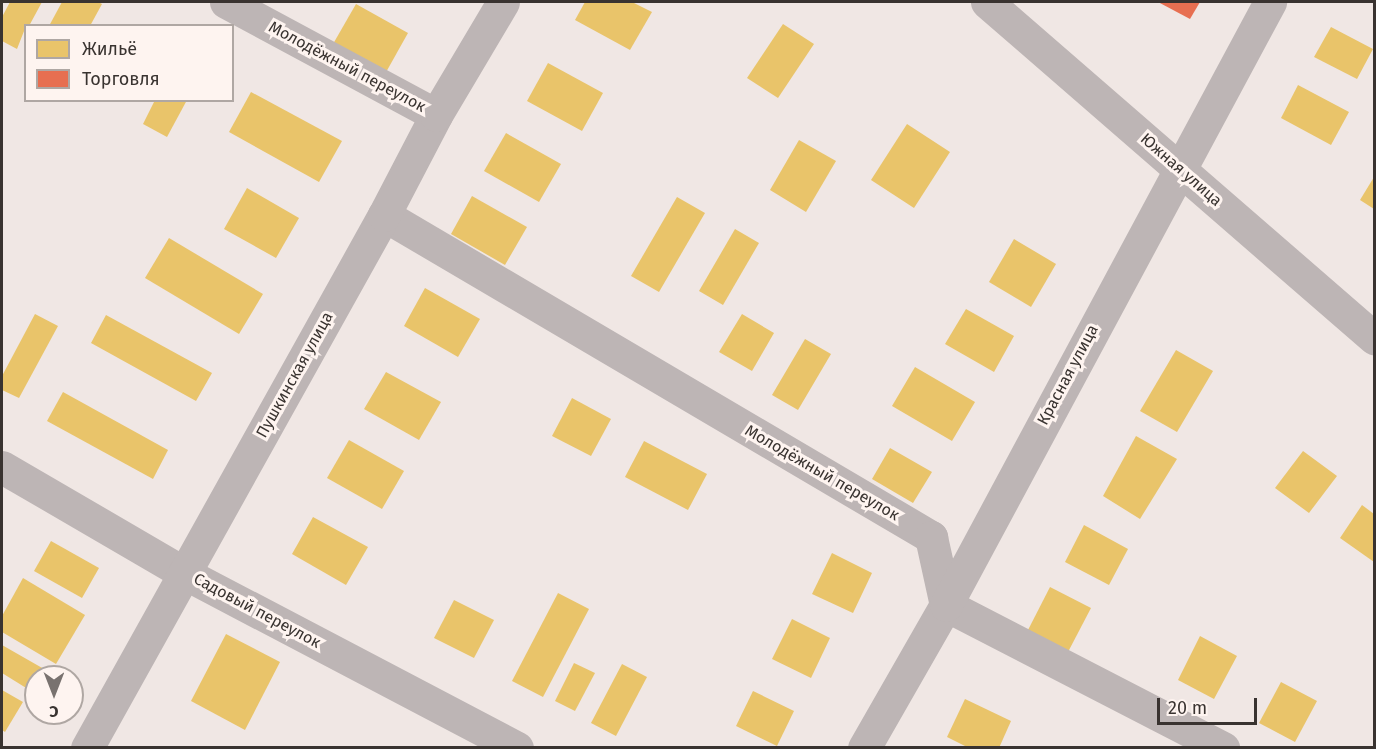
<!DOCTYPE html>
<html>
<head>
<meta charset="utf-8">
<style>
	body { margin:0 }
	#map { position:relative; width:1376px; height:749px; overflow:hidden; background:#f0e7e4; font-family:"Fira Sans",sans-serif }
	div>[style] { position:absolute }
	.homes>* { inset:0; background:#e9c46a }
	.shops>* { inset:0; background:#e76f51 }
	.minor>* { height:33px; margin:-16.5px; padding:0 16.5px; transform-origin:16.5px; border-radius:16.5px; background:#bdb5b5 }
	span { translate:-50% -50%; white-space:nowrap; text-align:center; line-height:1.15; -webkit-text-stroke:6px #fef4f0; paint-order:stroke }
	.street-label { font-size:16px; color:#393330 }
	.frame { position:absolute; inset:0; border:3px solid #393330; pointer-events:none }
	.legend { position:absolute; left:24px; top:24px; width:210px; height:78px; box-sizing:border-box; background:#fef4f0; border:2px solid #afa7a3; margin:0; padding:8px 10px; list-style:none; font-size:18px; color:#393330 }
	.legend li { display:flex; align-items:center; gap:12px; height:30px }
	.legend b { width:30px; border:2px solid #afa7a3 }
	.north { position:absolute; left:24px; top:665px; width:60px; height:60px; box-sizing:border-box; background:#fef4f0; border:2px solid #afa7a3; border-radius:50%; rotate:180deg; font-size:16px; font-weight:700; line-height:24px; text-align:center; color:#393330 }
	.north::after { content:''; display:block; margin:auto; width:21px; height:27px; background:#79726f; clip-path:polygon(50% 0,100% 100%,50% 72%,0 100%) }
	.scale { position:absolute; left:1157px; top:698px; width:100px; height:27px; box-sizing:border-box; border:3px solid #393330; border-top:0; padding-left:8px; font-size:18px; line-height:21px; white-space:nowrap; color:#393330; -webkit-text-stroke:4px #fef4f0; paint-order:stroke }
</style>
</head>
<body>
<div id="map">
	<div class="homes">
		<i style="clip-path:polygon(10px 2px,42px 2px,29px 26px,26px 26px,17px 49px,2px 41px,2px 17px)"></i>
		<i style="clip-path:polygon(62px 2px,98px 2px,102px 4px,90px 26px,49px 26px)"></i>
		<i style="clip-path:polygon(585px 2px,632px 2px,652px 12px,630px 50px,575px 20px)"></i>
		<i style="clip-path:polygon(356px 4px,408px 33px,385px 74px,333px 44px)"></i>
		<i style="clip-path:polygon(783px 24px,814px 44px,778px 98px,747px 78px)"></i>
		<i style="clip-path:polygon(1331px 27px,1373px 49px,1357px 79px,1314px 57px)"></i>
		<i style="clip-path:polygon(548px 63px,603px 93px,582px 131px,527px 101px)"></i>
		<i style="clip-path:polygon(1298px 85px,1349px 112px,1331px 145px,1281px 118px)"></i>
		<i style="clip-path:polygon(251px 92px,342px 141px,319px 182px,229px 132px)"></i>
		<i style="clip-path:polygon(155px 100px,187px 100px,167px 137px,143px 124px)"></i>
		<i style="clip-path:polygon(907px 124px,950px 152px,914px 208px,871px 180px)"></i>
		<i style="clip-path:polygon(506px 133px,561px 164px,539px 202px,484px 171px)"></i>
		<i style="clip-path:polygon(799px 140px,836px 161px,806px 212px,770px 190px)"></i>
		<i style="clip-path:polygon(1374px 177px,1374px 209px,1360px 200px)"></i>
		<i style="clip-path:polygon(247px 188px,299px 218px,276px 258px,224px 229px)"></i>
		<i style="clip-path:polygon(472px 196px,527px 227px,505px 265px,451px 234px)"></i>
		<i style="clip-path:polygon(677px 197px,705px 213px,659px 292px,631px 276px)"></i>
		<i style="clip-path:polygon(735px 229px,759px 243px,723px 305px,699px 291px)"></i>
		<i style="clip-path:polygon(169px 238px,263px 294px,239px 334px,145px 278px)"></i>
		<i style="clip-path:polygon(1014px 239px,1056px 264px,1031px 307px,989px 282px)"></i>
		<i style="clip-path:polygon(425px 288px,480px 319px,458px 357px,404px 326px)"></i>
		<i style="clip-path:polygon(966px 309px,1014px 336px,994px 372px,945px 344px)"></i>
		<i style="clip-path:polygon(35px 314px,58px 326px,19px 398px,2px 390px,2px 376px)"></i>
		<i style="clip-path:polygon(742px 314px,774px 333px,752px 371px,719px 352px)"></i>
		<i style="clip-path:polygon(106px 315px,212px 373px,196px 401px,91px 343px)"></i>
		<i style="clip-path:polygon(805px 339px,831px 354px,798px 410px,772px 395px)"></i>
		<i style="clip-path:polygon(1176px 350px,1213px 371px,1177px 432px,1140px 411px)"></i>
		<i style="clip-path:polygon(915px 367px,975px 402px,952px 441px,892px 406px)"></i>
		<i style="clip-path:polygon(386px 372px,441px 402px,419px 440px,364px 409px)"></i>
		<i style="clip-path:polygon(63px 392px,168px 450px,153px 479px,47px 421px)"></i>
		<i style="clip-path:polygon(572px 398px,611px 419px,591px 456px,552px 436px)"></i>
		<i style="clip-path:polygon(1136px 436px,1177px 459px,1140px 519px,1103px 496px)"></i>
		<i style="clip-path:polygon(349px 440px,404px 471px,382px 509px,327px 478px)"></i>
		<i style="clip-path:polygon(644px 441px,707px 474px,688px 510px,625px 477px)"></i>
		<i style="clip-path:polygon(890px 448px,932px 472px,913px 503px,872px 479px)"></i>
		<i style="clip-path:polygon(1303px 451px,1337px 476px,1309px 513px,1275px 488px)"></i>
		<i style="clip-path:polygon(1362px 505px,1374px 514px,1374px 562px,1340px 538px)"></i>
		<i style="clip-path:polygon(313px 517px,368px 547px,346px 585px,292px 554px)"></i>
		<i style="clip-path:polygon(1084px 525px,1128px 549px,1109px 585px,1065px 562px)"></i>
		<i style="clip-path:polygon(51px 541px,99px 568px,82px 598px,34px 571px)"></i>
		<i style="clip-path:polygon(832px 553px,872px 573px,853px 613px,812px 594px)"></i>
		<i style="clip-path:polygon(23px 578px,85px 615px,56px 664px,2px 632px,2px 616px)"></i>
		<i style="clip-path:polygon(1050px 587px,1091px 608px,1068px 652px,1028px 630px)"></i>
		<i style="clip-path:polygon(558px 593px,589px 609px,543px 697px,512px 681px)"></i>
		<i style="clip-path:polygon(454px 600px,494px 620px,474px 658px,434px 638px)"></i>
		<i style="clip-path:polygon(792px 619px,830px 638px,811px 678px,772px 659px)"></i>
		<i style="clip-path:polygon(226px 634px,280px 662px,245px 730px,191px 701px)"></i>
		<i style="clip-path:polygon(1200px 636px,1237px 656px,1214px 699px,1178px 680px)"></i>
		<i style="clip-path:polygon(2px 645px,44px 669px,31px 691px,2px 673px)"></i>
		<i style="clip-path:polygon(574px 663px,595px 673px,575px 711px,555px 701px)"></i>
		<i style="clip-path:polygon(622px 664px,647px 677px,616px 736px,591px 723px)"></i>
		<i style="clip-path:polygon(1281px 682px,1317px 701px,1295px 742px,1259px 723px)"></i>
		<i style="clip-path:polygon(2px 690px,23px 702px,5px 732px,2px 730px)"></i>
		<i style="clip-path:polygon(753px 691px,794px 711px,777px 746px,736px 726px)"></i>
		<i style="clip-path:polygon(965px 699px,1011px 721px,999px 748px,969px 748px,947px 737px)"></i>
	</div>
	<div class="shops">
		<i style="clip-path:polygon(1158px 2px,1200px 2px,1190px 19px)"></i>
	</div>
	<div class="minor">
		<i style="left:226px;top:2px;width:238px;rotate:28.3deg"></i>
		<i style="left:987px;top:2px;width:513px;rotate:40.97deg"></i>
		<i style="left:384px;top:215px;width:635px;rotate:30.48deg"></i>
		<i style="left:931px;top:537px;width:70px;rotate:77.6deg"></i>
		<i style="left:946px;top:605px;width:312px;rotate:27.3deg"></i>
		<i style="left:2px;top:467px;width:211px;rotate:30.2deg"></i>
		<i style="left:184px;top:573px;width:376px;rotate:27.7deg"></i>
		<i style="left:87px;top:748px;width:610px;rotate:-60.87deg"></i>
		<i style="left:384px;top:215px;width:113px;rotate:-62.5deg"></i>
		<i style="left:436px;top:115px;width:131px;rotate:-59.3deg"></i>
		<i style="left:864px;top:748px;width:165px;rotate:-60.2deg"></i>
		<i style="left:946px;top:605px;width:685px;rotate:-61.75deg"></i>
	</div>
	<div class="street-label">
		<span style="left:347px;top:67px;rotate:28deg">Молодёжный переулок</span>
		<span style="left:1181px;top:170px;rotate:41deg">Южная улица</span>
		<span style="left:295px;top:375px;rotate:-61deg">Пушкинская улица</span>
		<span style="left:1068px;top:375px;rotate:-62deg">Красная улица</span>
		<span style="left:822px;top:473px;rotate:30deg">Молодёжный переулок</span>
		<span style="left:257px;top:611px;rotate:28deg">Садовый переулок</span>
	</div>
	<div class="frame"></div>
	<ul class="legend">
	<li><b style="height:16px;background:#e9c46a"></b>Жильё</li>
	<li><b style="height:16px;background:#e76f51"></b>Торговля</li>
	</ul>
	<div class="north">С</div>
	<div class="scale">20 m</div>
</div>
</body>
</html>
